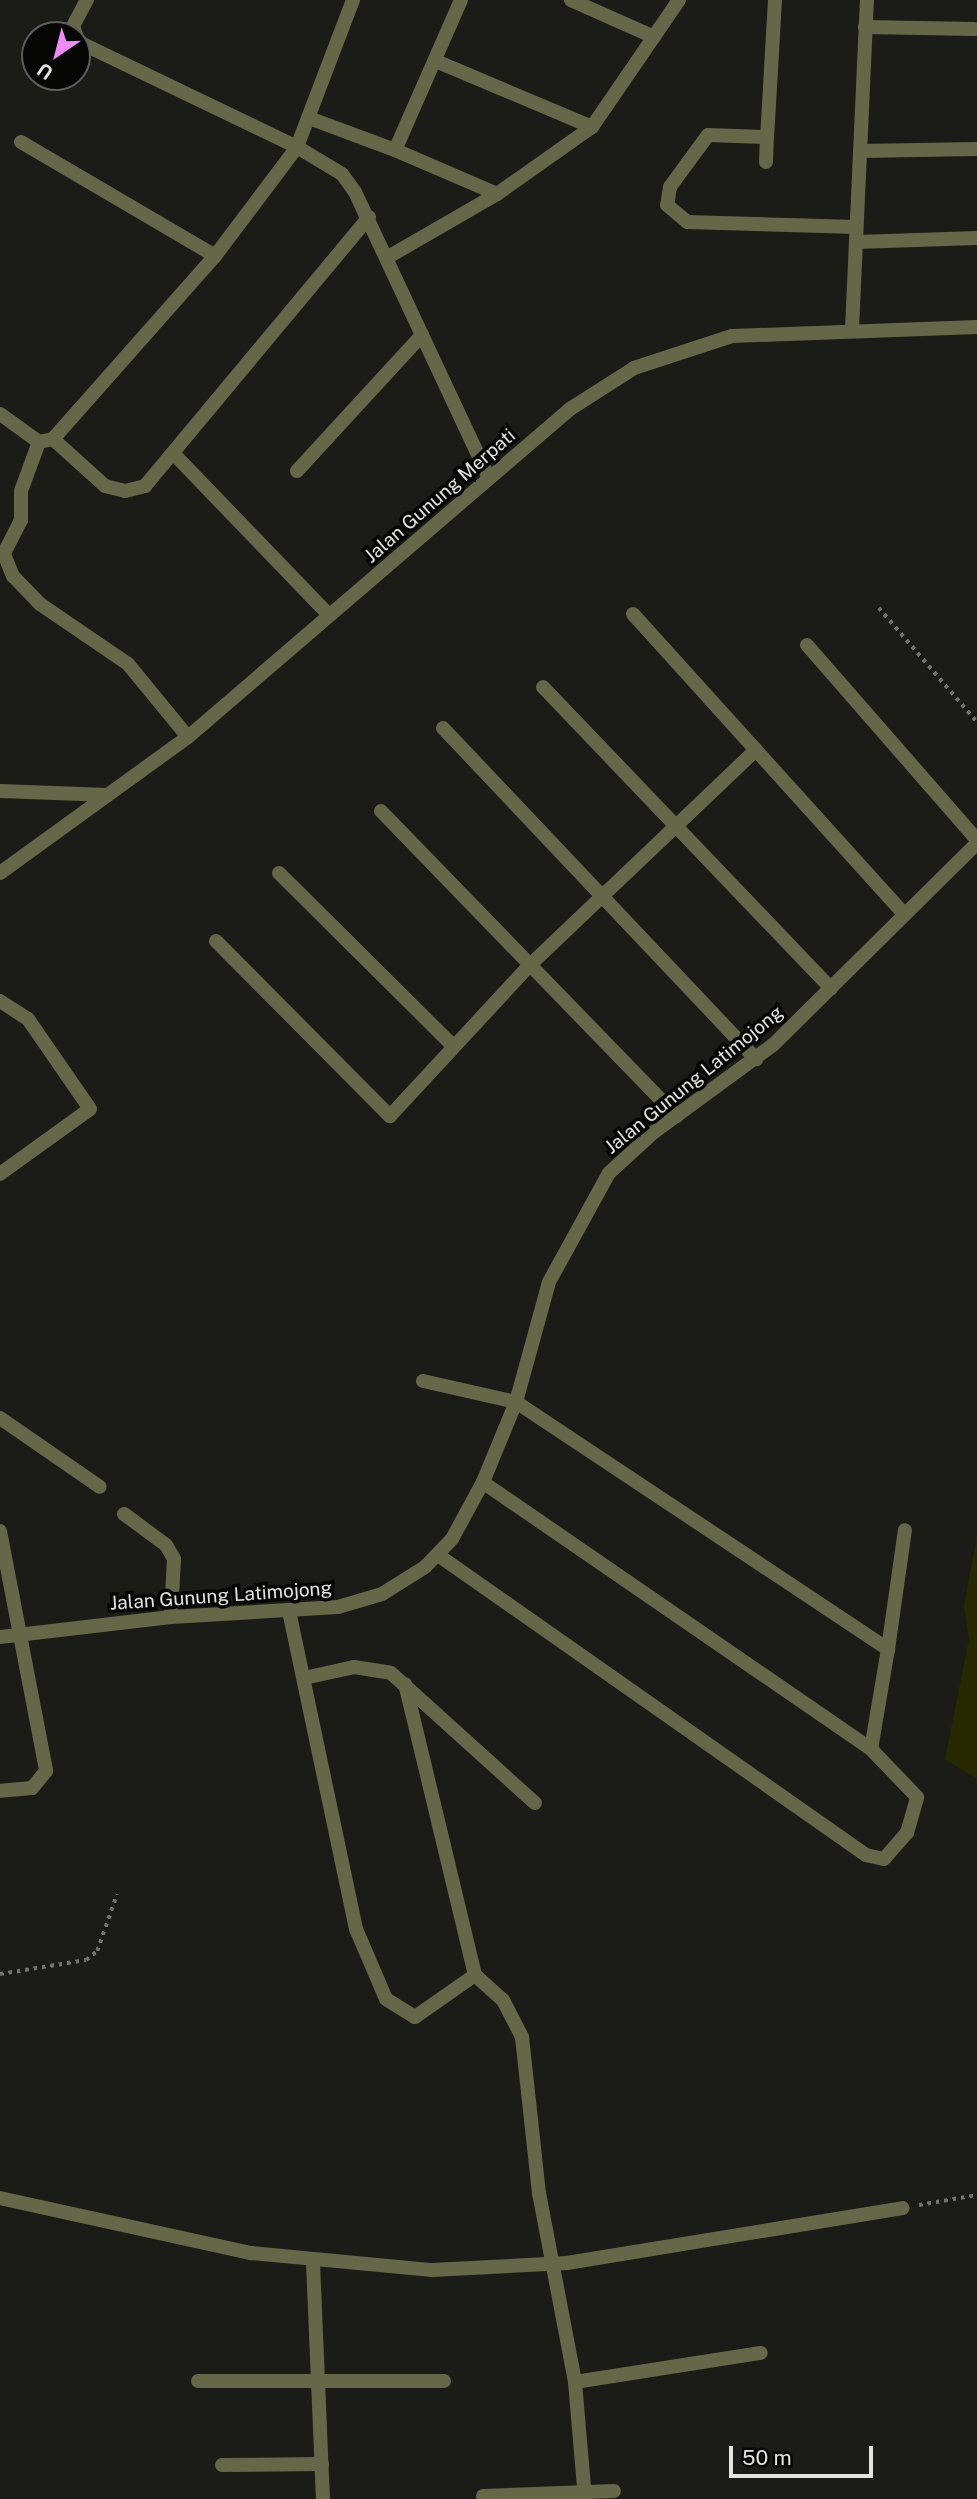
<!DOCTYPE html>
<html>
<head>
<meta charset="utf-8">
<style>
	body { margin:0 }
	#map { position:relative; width:977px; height:2499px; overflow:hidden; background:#1b1b17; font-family:"Public Sans",sans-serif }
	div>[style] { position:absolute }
	.green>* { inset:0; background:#272a00 }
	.path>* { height:3.5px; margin-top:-1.75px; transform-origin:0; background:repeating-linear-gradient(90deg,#72726f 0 3.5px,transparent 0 8.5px) }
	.minor>* { height:14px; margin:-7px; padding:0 7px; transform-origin:7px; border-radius:7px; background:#646849 }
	span { translate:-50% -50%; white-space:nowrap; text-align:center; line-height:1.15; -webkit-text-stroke:7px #060605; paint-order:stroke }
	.street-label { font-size:19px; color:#e3e3e0 }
	.north { position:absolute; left:21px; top:21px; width:70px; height:70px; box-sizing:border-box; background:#060605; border:2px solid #5e5e5d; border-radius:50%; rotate:215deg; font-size:19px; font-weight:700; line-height:28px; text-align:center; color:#e3e3e0 }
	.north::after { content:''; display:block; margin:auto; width:24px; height:32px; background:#ef8bf7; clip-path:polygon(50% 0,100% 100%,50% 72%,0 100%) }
	.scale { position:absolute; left:729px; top:2446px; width:144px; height:32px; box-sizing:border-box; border:4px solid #e3e3e0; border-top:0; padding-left:9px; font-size:21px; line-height:24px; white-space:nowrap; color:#e3e3e0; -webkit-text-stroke:5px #060605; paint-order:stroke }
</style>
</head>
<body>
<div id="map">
	<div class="green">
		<i style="clip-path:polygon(977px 1537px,977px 1779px,945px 1759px,969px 1639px,964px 1605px)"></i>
	</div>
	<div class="path">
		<i style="left:879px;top:608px;width:150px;rotate:49.3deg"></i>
		<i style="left:0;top:1974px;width:87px;rotate:-9.2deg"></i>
		<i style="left:86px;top:1960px;width:14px;rotate:-39deg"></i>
		<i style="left:97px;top:1951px;width:60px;rotate:-70.7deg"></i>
		<i style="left:919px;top:2205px;width:59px;rotate:-9.8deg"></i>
	</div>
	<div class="minor">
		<i style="left:353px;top:0;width:157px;rotate:110.9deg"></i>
		<i style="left:297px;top:147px;width:52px;rotate:31deg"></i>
		<i style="left:342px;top:174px;width:22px;rotate:54deg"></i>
		<i style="left:355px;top:192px;width:316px;rotate:64.9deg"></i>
		<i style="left:461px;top:0;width:164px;rotate:113.7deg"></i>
		<i style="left:395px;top:150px;width:111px;rotate:23.3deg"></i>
		<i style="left:571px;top:0;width:91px;rotate:24deg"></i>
		<i style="left:775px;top:0;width:137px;rotate:93.3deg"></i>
		<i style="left:767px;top:137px;width:59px;rotate:-178.1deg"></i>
		<i style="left:708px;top:135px;width:64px;rotate:126.2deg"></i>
		<i style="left:670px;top:187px;width:18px;rotate:99deg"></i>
		<i style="left:667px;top:205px;width:26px;rotate:40deg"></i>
		<i style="left:687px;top:222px;width:169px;rotate:1.7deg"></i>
		<i style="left:865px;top:27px;width:109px;rotate:1.1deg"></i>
		<i style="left:76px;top:35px;width:9px;rotate:-108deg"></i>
		<i style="left:73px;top:26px;width:30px;rotate:-62deg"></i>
		<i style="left:309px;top:118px;width:92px;rotate:20.4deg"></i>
		<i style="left:592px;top:127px;width:154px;rotate:-55.6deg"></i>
		<i style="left:21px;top:142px;width:225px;rotate:30.4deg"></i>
		<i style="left:860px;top:151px;width:117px;rotate:-1deg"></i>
		<i style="left:766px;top:162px;width:25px;rotate:-88deg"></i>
		<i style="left:856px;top:242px;width:121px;rotate:-1.9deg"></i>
		<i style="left:388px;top:257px;width:126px;rotate:-30deg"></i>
		<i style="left:497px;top:194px;width:116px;rotate:-35.2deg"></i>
		<i style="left:592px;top:127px;width:169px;rotate:-157.1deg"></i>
		<i style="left:852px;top:329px;width:329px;rotate:-87.4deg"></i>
		<i style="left:0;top:414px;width:48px;rotate:35.7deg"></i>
		<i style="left:39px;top:442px;width:14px;rotate:-12deg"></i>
		<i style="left:53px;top:439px;width:244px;rotate:-48.5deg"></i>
		<i style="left:215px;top:256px;width:136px;rotate:-53deg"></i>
		<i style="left:297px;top:147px;width:244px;rotate:-154.3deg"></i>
		<i style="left:53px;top:439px;width:70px;rotate:42.1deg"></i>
		<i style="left:105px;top:486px;width:21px;rotate:14deg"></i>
		<i style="left:125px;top:491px;width:21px;rotate:-14deg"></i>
		<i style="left:145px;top:486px;width:350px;rotate:-50.2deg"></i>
		<i style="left:39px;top:442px;width:52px;rotate:110.2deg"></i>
		<i style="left:21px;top:491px;width:29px;rotate:90deg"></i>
		<i style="left:21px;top:520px;width:38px;rotate:117deg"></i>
		<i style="left:4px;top:554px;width:24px;rotate:68deg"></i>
		<i style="left:13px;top:576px;width:39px;rotate:46deg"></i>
		<i style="left:40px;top:604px;width:107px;rotate:34.3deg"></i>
		<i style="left:128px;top:664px;width:94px;rotate:50.6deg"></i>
		<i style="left:173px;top:453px;width:225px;rotate:46.1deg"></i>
		<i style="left:297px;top:471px;width:185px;rotate:-47.4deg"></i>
		<i style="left:633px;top:614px;width:403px;rotate:47.9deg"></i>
		<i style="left:807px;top:645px;width:259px;rotate:48.9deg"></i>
		<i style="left:543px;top:687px;width:417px;rotate:46.3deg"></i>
		<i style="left:443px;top:728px;width:456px;rotate:46.6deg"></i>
		<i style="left:0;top:791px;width:108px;rotate:2.1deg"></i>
		<i style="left:381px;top:811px;width:425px;rotate:45.9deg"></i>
		<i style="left:0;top:873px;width:232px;rotate:-35.9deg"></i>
		<i style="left:188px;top:737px;width:503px;rotate:-40.65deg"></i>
		<i style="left:570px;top:409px;width:76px;rotate:-32.6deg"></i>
		<i style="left:634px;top:368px;width:103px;rotate:-18.1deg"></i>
		<i style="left:732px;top:336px;width:245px;rotate:-2.1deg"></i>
		<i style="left:279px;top:873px;width:244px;rotate:44.8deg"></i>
		<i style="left:216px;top:941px;width:247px;rotate:45.2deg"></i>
		<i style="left:390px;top:1116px;width:206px;rotate:-47.2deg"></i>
		<i style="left:530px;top:965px;width:312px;rotate:-43.6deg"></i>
		<i style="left:0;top:1001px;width:33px;rotate:33deg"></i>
		<i style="left:28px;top:1019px;width:109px;rotate:55.4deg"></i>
		<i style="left:90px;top:1109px;width:111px;rotate:144.2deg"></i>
		<i style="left:423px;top:1381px;width:95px;rotate:12.7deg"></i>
		<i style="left:516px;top:1402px;width:447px;rotate:33.6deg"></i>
		<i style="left:888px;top:1649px;width:101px;rotate:99.6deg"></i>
		<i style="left:871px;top:1749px;width:471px;rotate:-145.5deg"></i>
		<i style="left:0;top:1418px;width:121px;rotate:34.6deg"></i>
		<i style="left:124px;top:1514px;width:52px;rotate:36.4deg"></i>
		<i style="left:166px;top:1545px;width:16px;rotate:60deg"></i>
		<i style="left:174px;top:1559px;width:58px;rotate:93deg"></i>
		<i style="left:0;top:1531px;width:244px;rotate:79.1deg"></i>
		<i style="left:46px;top:1771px;width:22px;rotate:129deg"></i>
		<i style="left:32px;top:1788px;width:32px;rotate:175deg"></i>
		<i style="left:438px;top:1555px;width:523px;rotate:35.03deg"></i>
		<i style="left:866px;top:1855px;width:18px;rotate:13deg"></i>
		<i style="left:884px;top:1859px;width:35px;rotate:-49deg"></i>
		<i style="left:907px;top:1833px;width:37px;rotate:-74deg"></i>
		<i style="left:917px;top:1797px;width:66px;rotate:-133.8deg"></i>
		<i style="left:289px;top:1611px;width:325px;rotate:78.1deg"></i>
		<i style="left:356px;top:1929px;width:76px;rotate:66.8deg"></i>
		<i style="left:386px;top:1999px;width:34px;rotate:32deg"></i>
		<i style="left:415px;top:2017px;width:73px;rotate:-35deg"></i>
		<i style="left:475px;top:1975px;width:299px;rotate:-103.5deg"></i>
		<i style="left:0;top:1637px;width:172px;rotate:-6.7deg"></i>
		<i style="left:171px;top:1617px;width:167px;rotate:-3.4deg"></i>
		<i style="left:338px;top:1607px;width:46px;rotate:-16.5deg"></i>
		<i style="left:382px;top:1594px;width:51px;rotate:-32.1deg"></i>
		<i style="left:425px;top:1567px;width:39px;rotate:-46deg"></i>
		<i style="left:452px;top:1539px;width:65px;rotate:-61.5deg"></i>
		<i style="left:483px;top:1482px;width:87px;rotate:-67.6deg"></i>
		<i style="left:516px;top:1402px;width:124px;rotate:-74.6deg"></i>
		<i style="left:549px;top:1282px;width:124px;rotate:-61.2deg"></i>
		<i style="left:609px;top:1173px;width:61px;rotate:-42.3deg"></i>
		<i style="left:654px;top:1132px;width:147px;rotate:-36.2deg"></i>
		<i style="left:773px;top:1045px;width:287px;rotate:-44.7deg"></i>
		<i style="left:888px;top:1649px;width:120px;rotate:-81.9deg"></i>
		<i style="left:304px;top:1678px;width:51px;rotate:-12.4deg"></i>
		<i style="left:354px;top:1667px;width:37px;rotate:9deg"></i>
		<i style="left:391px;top:1673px;width:194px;rotate:42.1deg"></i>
		<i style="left:475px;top:1975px;width:38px;rotate:42deg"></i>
		<i style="left:503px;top:2000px;width:42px;rotate:62.8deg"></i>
		<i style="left:522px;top:2037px;width:157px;rotate:83.8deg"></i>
		<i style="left:539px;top:2193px;width:192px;rotate:79.2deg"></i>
		<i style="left:575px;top:2382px;width:117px;rotate:85.1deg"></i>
		<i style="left:0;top:2198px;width:257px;rotate:12.4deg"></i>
		<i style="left:251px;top:2253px;width:182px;rotate:5.4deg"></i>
		<i style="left:432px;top:2270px;width:135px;rotate:-3deg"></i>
		<i style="left:567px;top:2263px;width:340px;rotate:-9.3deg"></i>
		<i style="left:313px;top:2262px;width:237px;rotate:87.6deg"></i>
		<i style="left:198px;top:2381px;width:246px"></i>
		<i style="left:575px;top:2382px;width:188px;rotate:-8.9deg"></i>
		<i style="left:222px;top:2465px;width:100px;rotate:-0.6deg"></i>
		<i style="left:483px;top:2496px;width:131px;rotate:-2.2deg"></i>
	</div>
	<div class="street-label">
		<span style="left:440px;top:496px;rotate:-41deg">Jalan Gunung Merpati</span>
		<span style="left:694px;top:1080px;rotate:-39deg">Jalan Gunung Latimojong</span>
		<span style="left:221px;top:1596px;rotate:-4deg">Jalan Gunung Latimojong</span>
	</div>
	<div class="north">U</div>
	<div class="scale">50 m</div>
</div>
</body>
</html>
